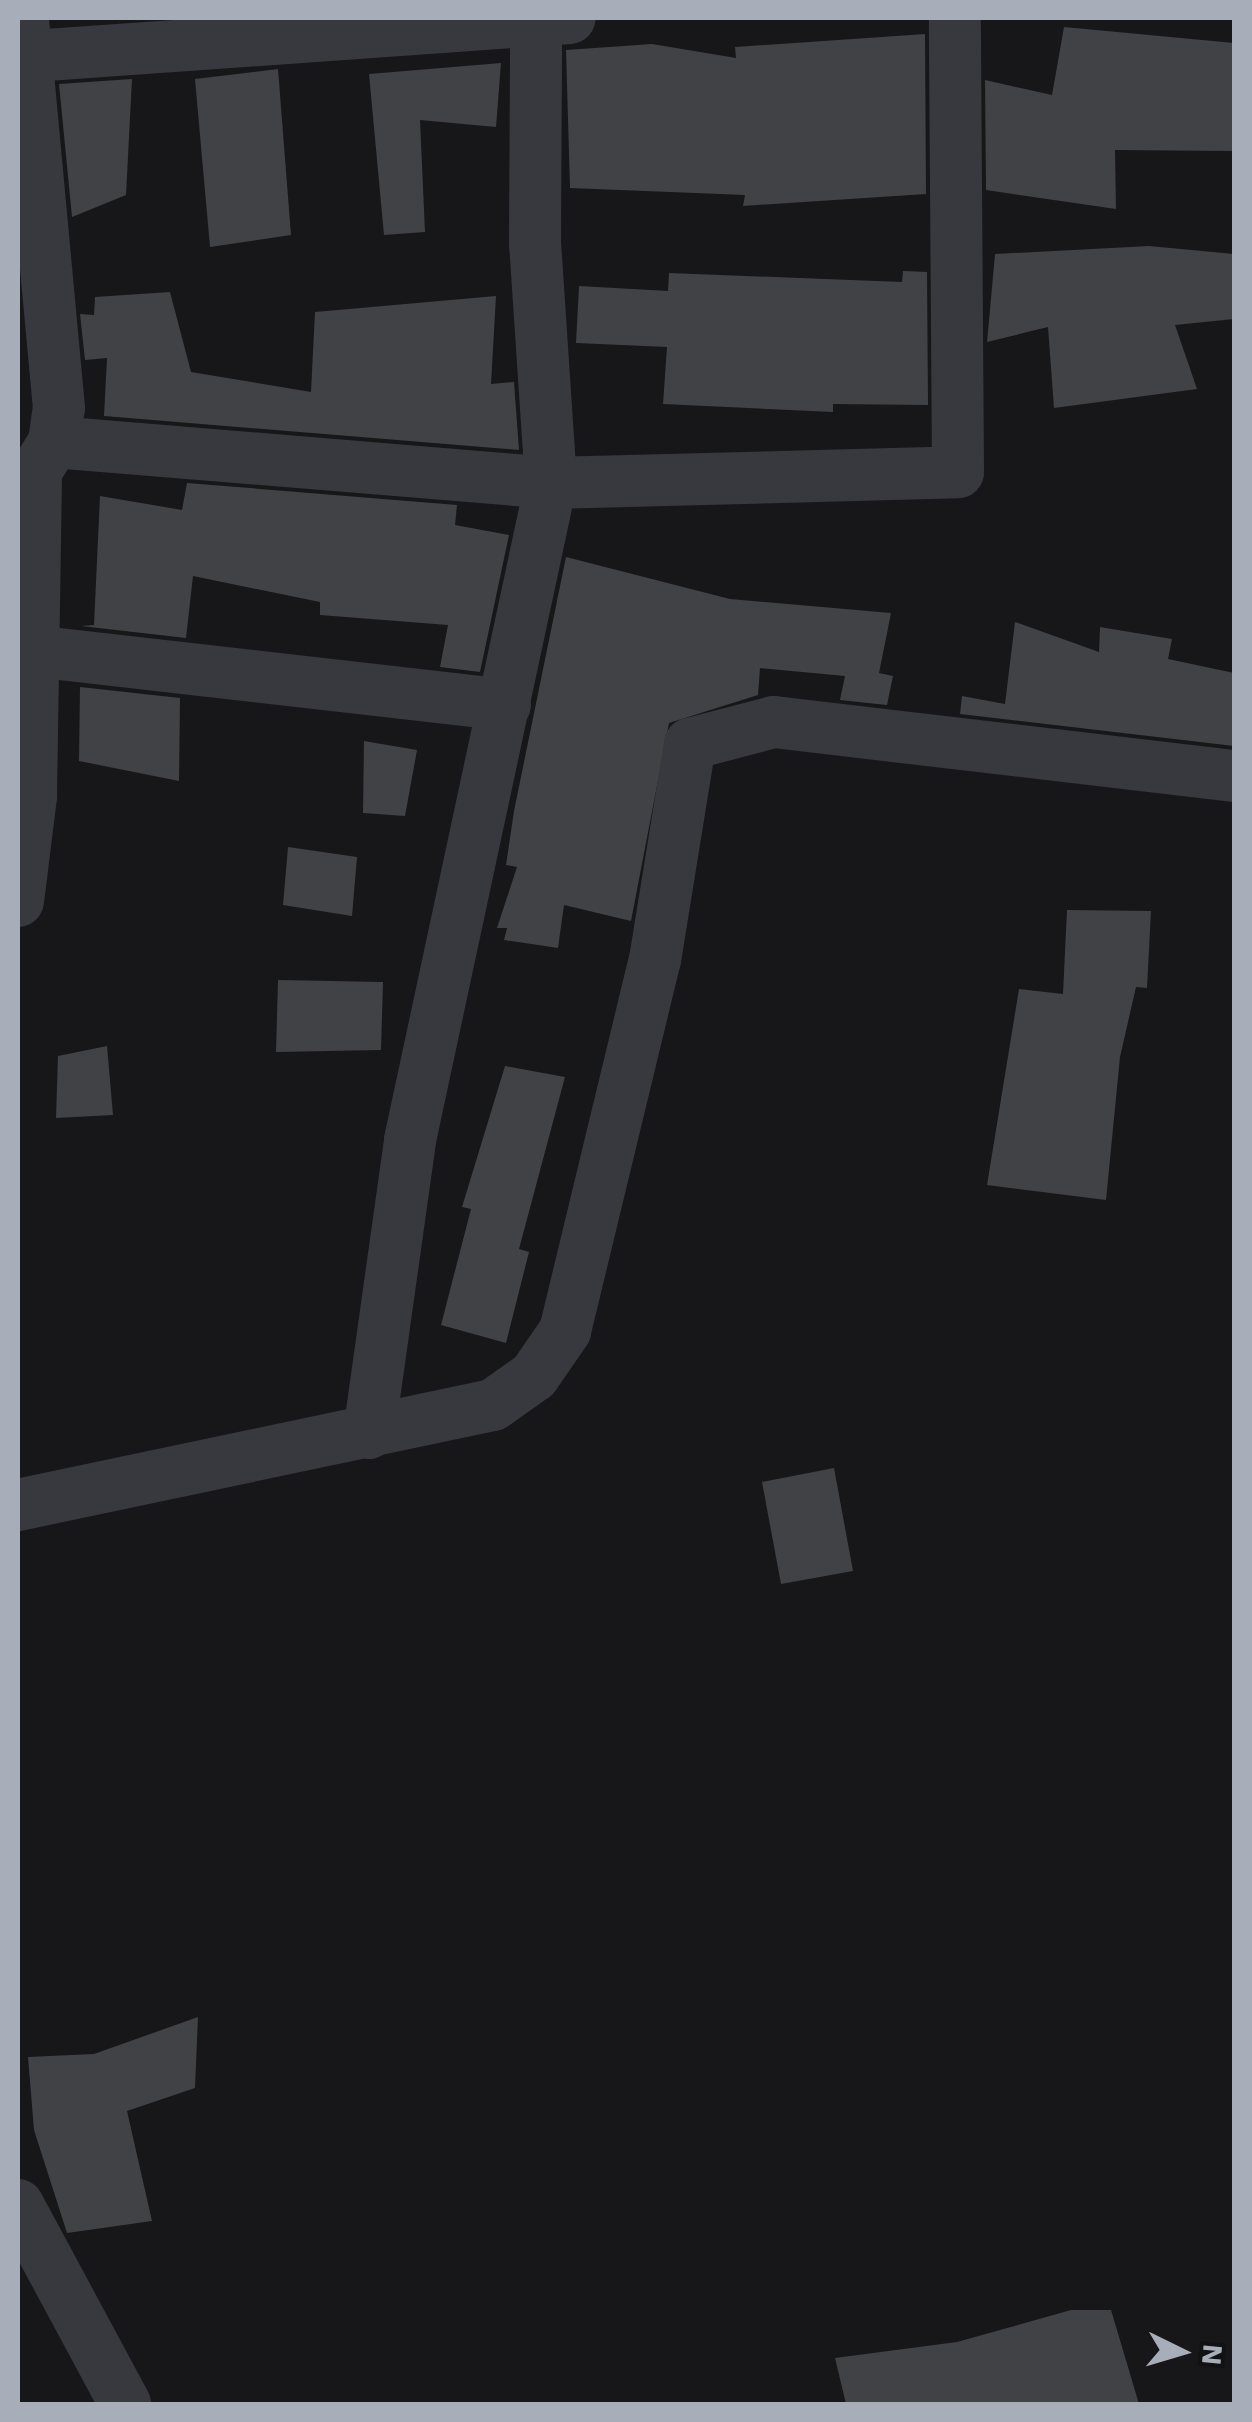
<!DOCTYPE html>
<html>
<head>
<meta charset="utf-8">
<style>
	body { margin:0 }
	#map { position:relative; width:1252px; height:2422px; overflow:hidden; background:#171719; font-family:"Work Sans",sans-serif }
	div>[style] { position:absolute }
	.building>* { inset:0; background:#414246 }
	.minor>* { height:52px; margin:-26px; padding:0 26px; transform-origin:26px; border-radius:26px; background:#38393e }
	span { translate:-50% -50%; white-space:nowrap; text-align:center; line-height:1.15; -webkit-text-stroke:8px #121214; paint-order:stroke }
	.frame { position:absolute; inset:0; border:20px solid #a8aeb9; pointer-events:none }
	.north { position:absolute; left:1132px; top:2302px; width:100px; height:100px; -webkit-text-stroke:8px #121214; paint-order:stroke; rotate:95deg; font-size:28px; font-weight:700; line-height:40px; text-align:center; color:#a8aeb9 }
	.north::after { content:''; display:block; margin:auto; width:35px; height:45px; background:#a8aeb9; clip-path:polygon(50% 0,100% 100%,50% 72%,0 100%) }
</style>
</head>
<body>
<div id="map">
	<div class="building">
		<i style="clip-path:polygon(1064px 27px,1234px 43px,1234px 151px,1115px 150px,1116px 209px,986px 190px,985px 80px,1052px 95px)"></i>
		<i style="clip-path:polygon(925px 34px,926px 194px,743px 206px,745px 195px,570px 188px,566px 50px,652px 44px,736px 58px,735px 47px)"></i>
		<i style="clip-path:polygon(501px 63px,496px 127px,420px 120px,425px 232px,384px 235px,369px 74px)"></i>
		<i style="clip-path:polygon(278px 69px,291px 235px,210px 247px,195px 79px)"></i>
		<i style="clip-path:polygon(132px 79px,126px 195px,72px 217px,59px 84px)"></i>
		<i style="clip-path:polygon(1149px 246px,1234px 254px,1234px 319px,1175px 325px,1197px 389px,1054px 408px,1048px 327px,987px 342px,995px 254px)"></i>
		<i style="clip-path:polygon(903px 271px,927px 272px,928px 405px,833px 404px,833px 412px,663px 404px,667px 347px,576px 343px,579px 286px,668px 291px,669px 273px,902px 282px)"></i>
		<i style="clip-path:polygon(170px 292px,191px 372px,311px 392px,315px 312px,496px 296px,491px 384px,514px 382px,519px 450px,104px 416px,107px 358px,85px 360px,80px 314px,94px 315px,95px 297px)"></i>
		<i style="clip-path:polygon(187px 483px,457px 505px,455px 525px,509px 535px,480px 672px,440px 667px,448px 625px,320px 615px,320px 602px,193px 576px,186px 638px,81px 626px,94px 625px,100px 496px,182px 510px)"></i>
		<i style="clip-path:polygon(566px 557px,730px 599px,891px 613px,879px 673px,893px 676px,887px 705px,840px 700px,845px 676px,760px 668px,758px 695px,669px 723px,631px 921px,564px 905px,558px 948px,504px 940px,507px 928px,497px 928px,517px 867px,506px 865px,514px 811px)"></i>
		<i style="clip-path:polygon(1015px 622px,1099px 652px,1100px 627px,1172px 639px,1168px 659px,1234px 673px,1234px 746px,960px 714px,962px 696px,1005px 704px)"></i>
		<i style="clip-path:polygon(80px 687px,180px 698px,179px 781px,79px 761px)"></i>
		<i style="clip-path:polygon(364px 741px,417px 750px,405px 816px,363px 813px)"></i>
		<i style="clip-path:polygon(288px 847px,357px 857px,352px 916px,283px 905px)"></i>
		<i style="clip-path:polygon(1067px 910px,1151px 911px,1147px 988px,1136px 987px,1120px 1057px,1106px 1200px,987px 1185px,1019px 989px,1063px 994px)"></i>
		<i style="clip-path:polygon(278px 980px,383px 982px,381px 1050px,276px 1052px)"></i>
		<i style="clip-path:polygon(107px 1046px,113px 1115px,56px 1118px,58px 1056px)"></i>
		<i style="clip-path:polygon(505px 1066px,565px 1077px,519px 1249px,529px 1252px,506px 1343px,441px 1325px,471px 1209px,462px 1207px)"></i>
		<i style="clip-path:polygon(834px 1468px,853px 1571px,781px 1584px,762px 1482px)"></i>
		<i style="clip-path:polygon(198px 2017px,195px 2088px,127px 2111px,152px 2221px,67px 2233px,34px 2130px,28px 2057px,94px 2054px)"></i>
		<i style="clip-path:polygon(1071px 2310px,1111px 2310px,1139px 2404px,846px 2404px,835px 2358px,957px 2342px)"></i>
	</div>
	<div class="minor">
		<i style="left:18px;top:57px;width:553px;rotate:-4.04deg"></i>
		<i style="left:54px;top:442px;width:499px;rotate:4.7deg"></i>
		<i style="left:551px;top:483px;width:407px;rotate:-1.5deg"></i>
		<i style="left:958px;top:472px;width:454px;rotate:-90.4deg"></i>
		<i style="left:18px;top:478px;width:19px;rotate:-21deg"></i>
		<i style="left:36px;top:471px;width:34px;rotate:-58deg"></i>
		<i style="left:54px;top:442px;width:34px;rotate:-82deg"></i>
		<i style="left:59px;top:408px;width:392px;rotate:-95.3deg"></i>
		<i style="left:33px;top:651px;width:475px;rotate:6.5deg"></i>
		<i style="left:18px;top:901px;width:106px;rotate:-82.9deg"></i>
		<i style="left:31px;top:796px;width:325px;rotate:-89.1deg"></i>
		<i style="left:369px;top:1433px;width:296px;rotate:-82deg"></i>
		<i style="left:410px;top:1140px;width:672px;rotate:-77.89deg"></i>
		<i style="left:551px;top:483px;width:240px;rotate:-93.8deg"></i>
		<i style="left:535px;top:244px;width:226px;rotate:-89.7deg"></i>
		<i style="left:18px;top:1505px;width:485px;rotate:-11.9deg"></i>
		<i style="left:493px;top:1405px;width:50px;rotate:-35.3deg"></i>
		<i style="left:534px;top:1376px;width:55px;rotate:-55.4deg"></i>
		<i style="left:565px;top:1331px;width:382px;rotate:-76.4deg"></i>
		<i style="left:655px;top:960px;width:219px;rotate:-80.8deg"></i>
		<i style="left:690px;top:744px;width:87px;rotate:-14.7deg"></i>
		<i style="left:774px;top:722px;width:463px;rotate:6.7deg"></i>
		<i style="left:18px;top:2205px;width:226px;rotate:61.7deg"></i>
	</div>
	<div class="frame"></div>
	<div class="north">N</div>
</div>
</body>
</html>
